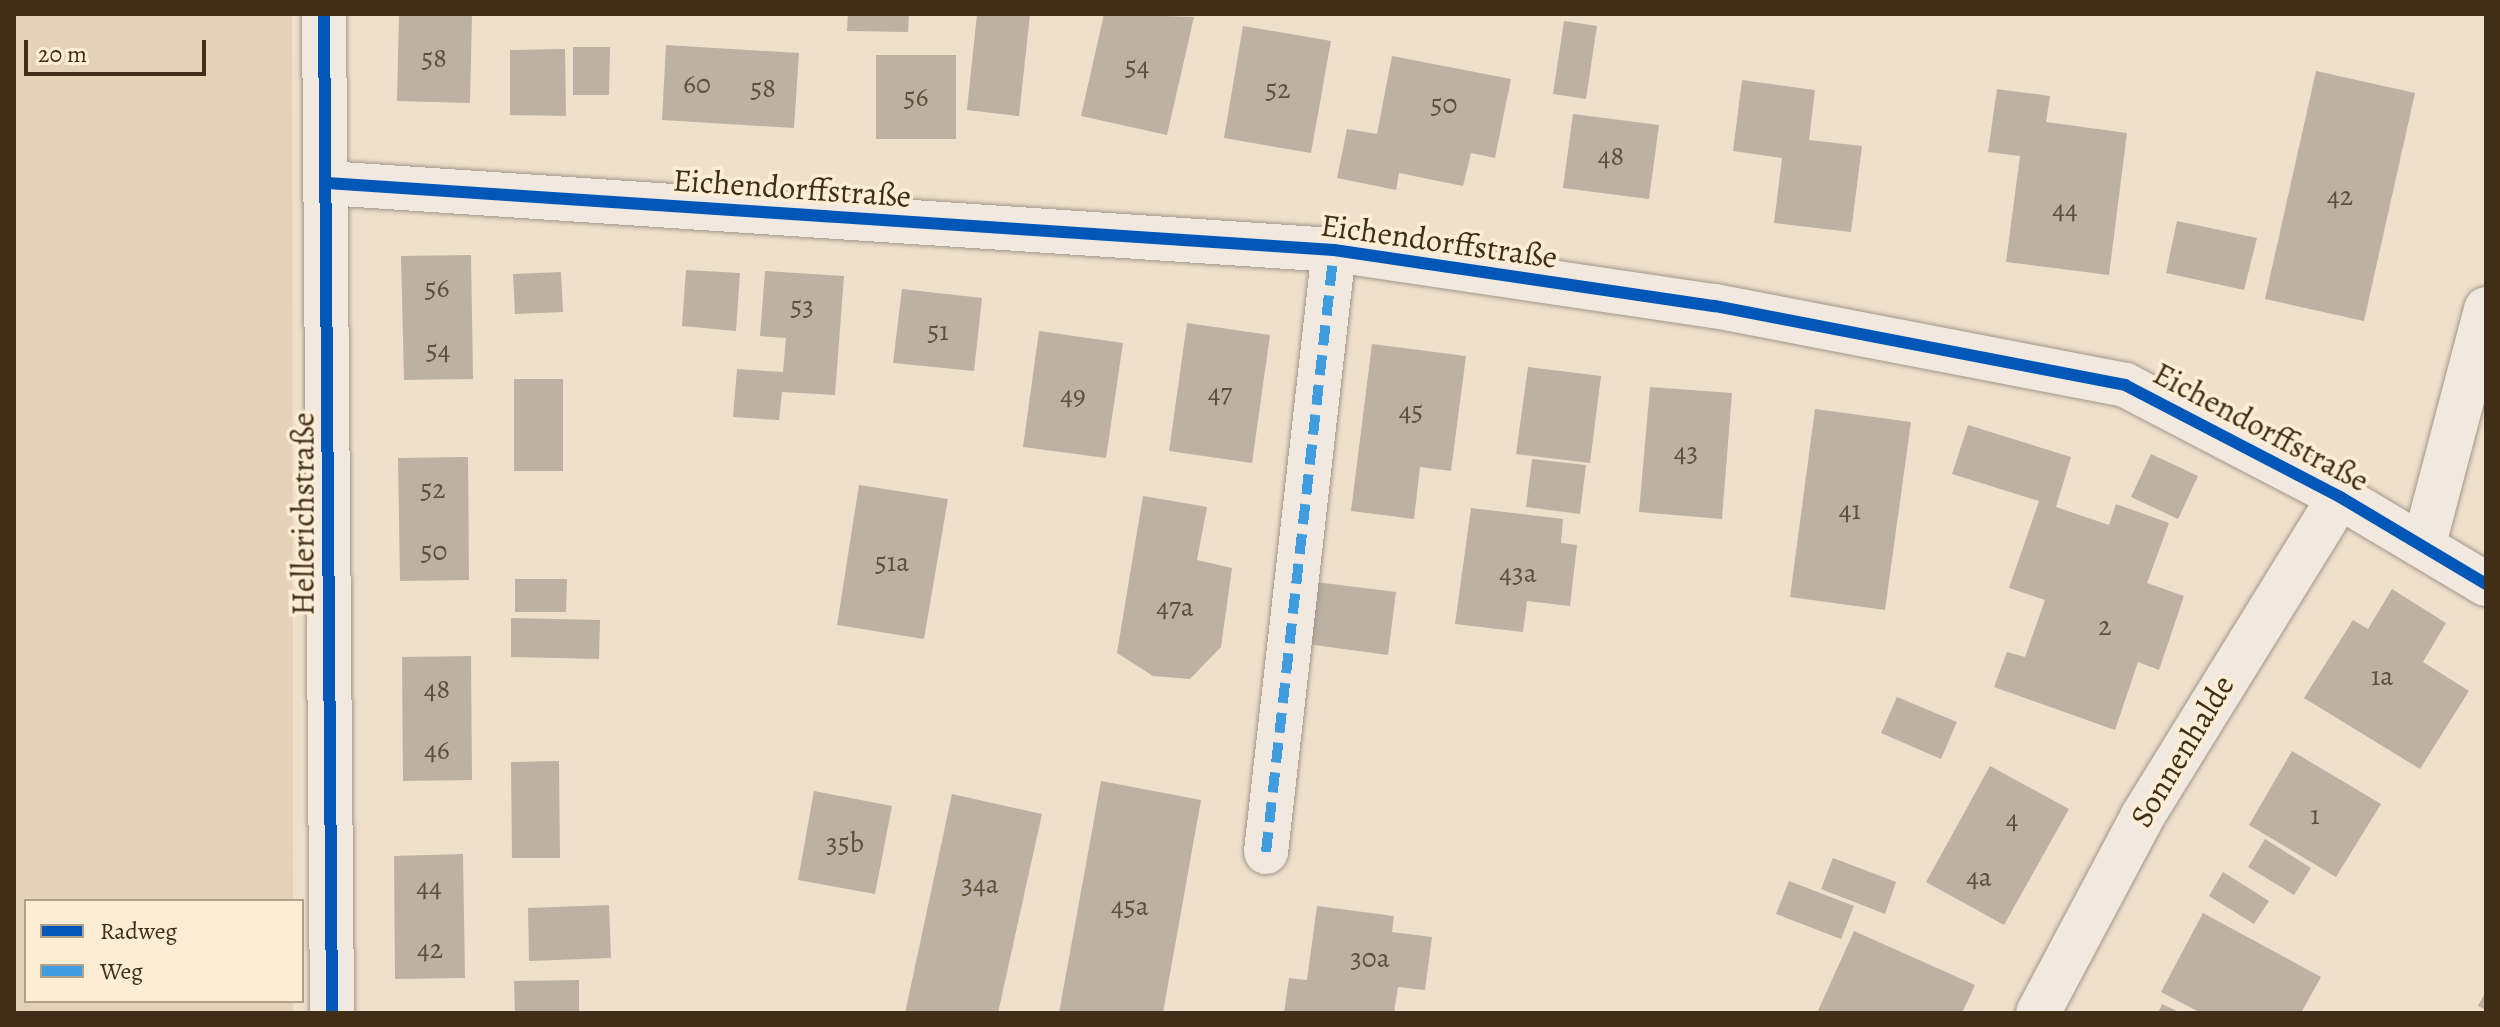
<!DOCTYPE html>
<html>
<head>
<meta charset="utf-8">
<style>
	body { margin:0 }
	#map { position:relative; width:2500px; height:1027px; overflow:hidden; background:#efe0cc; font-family:Alegreya,serif }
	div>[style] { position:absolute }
	.green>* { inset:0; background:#e5d1b5 }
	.building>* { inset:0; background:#bcb1a2 }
	.roads { filter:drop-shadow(0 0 2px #a19688) drop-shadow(0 0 2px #a19688) }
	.minor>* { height:44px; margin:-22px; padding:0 22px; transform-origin:22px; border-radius:22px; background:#f1e9df }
	.quiet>* { height:10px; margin-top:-5px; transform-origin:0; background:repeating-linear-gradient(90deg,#3f9ddf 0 20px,transparent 0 30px) }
	.cycleway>* { height:12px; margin:-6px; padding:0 6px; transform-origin:6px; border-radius:6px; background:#0057b8 }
	span { translate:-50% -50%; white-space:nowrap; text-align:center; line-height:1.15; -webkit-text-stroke:7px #feedd5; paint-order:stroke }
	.number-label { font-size:28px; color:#604f3a }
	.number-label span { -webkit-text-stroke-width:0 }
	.street-label { font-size:32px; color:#412e18 }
	.frame { position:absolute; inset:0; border:16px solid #412e18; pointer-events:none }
	.legend { position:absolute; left:24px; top:899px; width:280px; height:104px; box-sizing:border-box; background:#feedd5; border:2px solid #b2a189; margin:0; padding:10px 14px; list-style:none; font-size:24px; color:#412e18 }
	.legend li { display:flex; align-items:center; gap:16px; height:40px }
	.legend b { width:40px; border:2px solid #b2a189 }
	.scale { position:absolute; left:24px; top:40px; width:182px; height:36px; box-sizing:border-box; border:4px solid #412e18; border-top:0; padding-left:10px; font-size:24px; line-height:28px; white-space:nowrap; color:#412e18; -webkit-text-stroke:6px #feedd5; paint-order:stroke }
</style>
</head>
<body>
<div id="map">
	<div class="green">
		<i style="clip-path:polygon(14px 14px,292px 14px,293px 901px,26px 901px,26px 1001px,293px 1001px,293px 1013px,14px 1013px)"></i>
	</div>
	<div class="building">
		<i style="clip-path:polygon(399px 14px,472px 14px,470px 103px,397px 101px)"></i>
		<i style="clip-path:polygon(848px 14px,909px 14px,908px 32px,847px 31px)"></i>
		<i style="clip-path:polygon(977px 14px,1030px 14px,1019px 116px,967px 110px)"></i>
		<i style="clip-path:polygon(1104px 14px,1194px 17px,1167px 135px,1081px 116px)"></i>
		<i style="clip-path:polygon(1564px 21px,1597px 26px,1586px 99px,1553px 94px)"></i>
		<i style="clip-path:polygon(1243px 26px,1331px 41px,1311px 153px,1224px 138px)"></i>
		<i style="clip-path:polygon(666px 45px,799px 53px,794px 128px,662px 120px)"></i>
		<i style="clip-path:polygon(573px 47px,610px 47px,609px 95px,573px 95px)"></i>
		<i style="clip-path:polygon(565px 49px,566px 116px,510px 115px,510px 50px)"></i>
		<i style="clip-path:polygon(876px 55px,956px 55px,956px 139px,876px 139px)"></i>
		<i style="clip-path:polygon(1392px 56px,1511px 79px,1495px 158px,1471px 153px,1463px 186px,1399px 173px,1396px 190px,1337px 178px,1347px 129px,1377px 134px)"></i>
		<i style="clip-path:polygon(2316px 71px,2415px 93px,2364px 321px,2265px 299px)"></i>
		<i style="clip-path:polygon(1742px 80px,1815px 90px,1809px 140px,1862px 146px,1851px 232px,1774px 223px,1782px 158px,1733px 151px)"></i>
		<i style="clip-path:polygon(1997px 89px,2050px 96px,2046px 122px,2127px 133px,2109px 275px,2006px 262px,2020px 156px,1988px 152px)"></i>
		<i style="clip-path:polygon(1573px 114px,1659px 125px,1649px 199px,1563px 188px)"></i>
		<i style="clip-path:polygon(2177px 221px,2257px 238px,2244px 290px,2166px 273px)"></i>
		<i style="clip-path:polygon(471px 255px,473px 379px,404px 380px,401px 256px)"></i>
		<i style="clip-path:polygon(686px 270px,740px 273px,736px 331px,682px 326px)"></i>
		<i style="clip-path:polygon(765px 271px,844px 276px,835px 395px,782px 392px,779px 420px,733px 417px,737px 369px,783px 372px,786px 338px,760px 336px)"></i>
		<i style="clip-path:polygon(561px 272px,563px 312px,515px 314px,513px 274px)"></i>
		<i style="clip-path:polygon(902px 289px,982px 298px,974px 371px,893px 363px)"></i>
		<i style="clip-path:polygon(1187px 323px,1270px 335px,1252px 463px,1169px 451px)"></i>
		<i style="clip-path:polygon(1039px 331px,1123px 343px,1106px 458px,1023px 447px)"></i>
		<i style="clip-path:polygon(1372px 344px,1466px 356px,1451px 471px,1420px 467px,1414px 519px,1351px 511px)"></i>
		<i style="clip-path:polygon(1528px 367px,1601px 376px,1590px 463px,1516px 454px)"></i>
		<i style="clip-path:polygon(514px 379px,563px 379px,563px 471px,514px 471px)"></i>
		<i style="clip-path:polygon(1650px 387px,1732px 393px,1722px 519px,1639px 512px)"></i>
		<i style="clip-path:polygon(1815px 409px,1911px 422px,1885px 610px,1790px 597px)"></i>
		<i style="clip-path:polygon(1968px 425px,2071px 457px,2056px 507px,2109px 525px,2116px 504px,2169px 523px,2147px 583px,2184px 596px,2159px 670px,2138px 662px,2115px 730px,1994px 687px,2007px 652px,2025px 657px,2045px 600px,2009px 588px,2039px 501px,1952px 474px)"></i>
		<i style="clip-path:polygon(2151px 454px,2198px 476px,2178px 519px,2131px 497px)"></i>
		<i style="clip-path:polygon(468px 457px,469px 580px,400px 581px,398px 458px)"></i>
		<i style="clip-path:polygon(1532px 459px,1586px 465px,1580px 514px,1526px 507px)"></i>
		<i style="clip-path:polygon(859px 485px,948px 499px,924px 639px,837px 625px)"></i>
		<i style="clip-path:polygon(1143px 496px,1207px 507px,1197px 560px,1232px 568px,1221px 647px,1190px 679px,1153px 676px,1117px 653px)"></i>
		<i style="clip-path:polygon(1471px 508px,1563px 519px,1561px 543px,1577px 545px,1570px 606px,1527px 601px,1523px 632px,1455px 624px)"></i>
		<i style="clip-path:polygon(515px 579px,567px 579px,566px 612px,515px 612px)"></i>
		<i style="clip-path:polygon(1316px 582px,1396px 592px,1388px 655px,1307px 644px)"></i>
		<i style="clip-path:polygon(2392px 589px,2446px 623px,2423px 662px,2469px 691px,2420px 769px,2304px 698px,2353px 620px,2368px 629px)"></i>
		<i style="clip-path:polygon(511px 618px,600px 620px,599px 659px,511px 657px)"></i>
		<i style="clip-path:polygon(471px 656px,472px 780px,403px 781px,402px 657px)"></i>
		<i style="clip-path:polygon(1897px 697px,1957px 722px,1941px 759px,1881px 733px)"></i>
		<i style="clip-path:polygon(2292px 751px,2381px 804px,2336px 877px,2249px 825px)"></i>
		<i style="clip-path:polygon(559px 761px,560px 858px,512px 858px,511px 762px)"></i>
		<i style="clip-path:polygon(1990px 766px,2069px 809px,2004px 925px,1926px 882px)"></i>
		<i style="clip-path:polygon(1101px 781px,1201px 800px,1163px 1013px,1059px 1013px)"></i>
		<i style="clip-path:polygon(814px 791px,892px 806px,875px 894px,798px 880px)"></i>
		<i style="clip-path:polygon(952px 794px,1042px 814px,998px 1013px,905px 1013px)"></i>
		<i style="clip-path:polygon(2265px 839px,2311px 868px,2294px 895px,2248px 867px)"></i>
		<i style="clip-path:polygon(463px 854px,465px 978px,395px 979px,394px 856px)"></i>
		<i style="clip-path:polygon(1833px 858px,1896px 882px,1885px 914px,1821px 889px)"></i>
		<i style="clip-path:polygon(2223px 872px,2269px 901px,2254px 924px,2209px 896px)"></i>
		<i style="clip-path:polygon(1789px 881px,1854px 906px,1841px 939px,1776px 914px)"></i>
		<i style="clip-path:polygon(609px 905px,611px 958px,529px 961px,528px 908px)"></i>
		<i style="clip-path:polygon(1317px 906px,1394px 916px,1392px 932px,1432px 937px,1425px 990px,1398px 987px,1394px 1013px,1284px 1013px,1289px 978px,1307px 980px)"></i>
		<i style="clip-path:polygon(2203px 913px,2321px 977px,2301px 1013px,2201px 1013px,2161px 992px)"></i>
		<i style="clip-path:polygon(1854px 931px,1975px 985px,1962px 1013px,1817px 1013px)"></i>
		<i style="clip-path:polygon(579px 980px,579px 1013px,515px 1013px,514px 981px)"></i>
		<i style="clip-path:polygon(2486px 991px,2486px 1010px,2478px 1006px)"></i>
		<i style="clip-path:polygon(2162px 1004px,2181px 1013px,2158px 1013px)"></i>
	</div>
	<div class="roads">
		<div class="minor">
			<i style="left:324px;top:14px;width:999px;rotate:89.54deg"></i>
			<i style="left:327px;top:183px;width:1009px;rotate:3.81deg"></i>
			<i style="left:1334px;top:250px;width:385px;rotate:8.4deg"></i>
			<i style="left:1715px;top:306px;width:418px;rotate:10.9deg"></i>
			<i style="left:2125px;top:385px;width:242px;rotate:27.5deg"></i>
			<i style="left:2340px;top:497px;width:170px;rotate:30.8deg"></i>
			<i style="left:2424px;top:544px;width:243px;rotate:-75.2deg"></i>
			<i style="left:1266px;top:852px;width:606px;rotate:-83.56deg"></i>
			<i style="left:2038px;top:1013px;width:222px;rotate:-62deg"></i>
			<i style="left:2142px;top:817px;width:376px;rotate:-58.3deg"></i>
		</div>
	</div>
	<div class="quiet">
		<i style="left:1266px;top:852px;width:606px;rotate:-83.56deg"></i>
	</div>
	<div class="cycleway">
		<i style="left:324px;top:14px;width:999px;rotate:89.54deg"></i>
		<i style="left:327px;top:183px;width:1009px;rotate:3.81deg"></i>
		<i style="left:1334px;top:250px;width:385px;rotate:8.4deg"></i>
		<i style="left:1715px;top:306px;width:418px;rotate:10.9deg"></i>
		<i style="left:2125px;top:385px;width:242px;rotate:27.5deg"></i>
		<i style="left:2340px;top:497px;width:170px;rotate:30.8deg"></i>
	</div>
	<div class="number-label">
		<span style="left:434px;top:58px">58</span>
		<span style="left:1137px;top:66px">54</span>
		<span style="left:697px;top:84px">60</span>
		<span style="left:763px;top:88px">58</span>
		<span style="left:1278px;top:89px">52</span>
		<span style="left:916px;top:97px">56</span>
		<span style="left:1444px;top:104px">50</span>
		<span style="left:1611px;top:156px">48</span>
		<span style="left:2340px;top:196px">42</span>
		<span style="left:2065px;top:209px">44</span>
		<span style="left:437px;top:288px">56</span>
		<span style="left:802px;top:306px">53</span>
		<span style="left:938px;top:331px">51</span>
		<span style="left:438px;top:350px">54</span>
		<span style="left:1220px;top:393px">47</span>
		<span style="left:1073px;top:395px">49</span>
		<span style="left:1411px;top:411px">45</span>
		<span style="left:1686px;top:452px">43</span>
		<span style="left:433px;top:489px">52</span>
		<span style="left:1850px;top:510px">41</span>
		<span style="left:434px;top:551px">50</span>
		<span style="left:892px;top:562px">51a</span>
		<span style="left:1518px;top:573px">43a</span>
		<span style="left:1175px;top:607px">47a</span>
		<span style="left:2105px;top:626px">2</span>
		<span style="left:2382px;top:676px">1a</span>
		<span style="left:437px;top:689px">48</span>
		<span style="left:437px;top:750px">46</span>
		<span style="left:2315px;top:815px">1</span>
		<span style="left:2012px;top:819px">4</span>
		<span style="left:845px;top:843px">35b</span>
		<span style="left:1979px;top:877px">4a</span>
		<span style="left:980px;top:884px">34a</span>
		<span style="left:429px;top:887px">44</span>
		<span style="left:1130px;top:906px">45a</span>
		<span style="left:430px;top:949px">42</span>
		<span style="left:1370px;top:958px">30a</span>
	</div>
	<div class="street-label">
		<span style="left:792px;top:188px;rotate:4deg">Eichendorffstraße</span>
		<span style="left:1439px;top:241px;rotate:8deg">Eichendorffstraße</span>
		<span style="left:2261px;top:427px;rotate:28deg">Eichendorffstraße</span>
		<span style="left:303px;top:514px;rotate:-90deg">Hellerichstraße</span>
		<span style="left:2182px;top:751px;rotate:-59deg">Sonnenhalde</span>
	</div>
	<div class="frame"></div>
	<ul class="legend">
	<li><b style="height:10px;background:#0057b8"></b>Radweg</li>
	<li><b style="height:10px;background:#3f9ddf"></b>Weg</li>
	</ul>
	<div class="scale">20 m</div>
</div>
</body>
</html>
